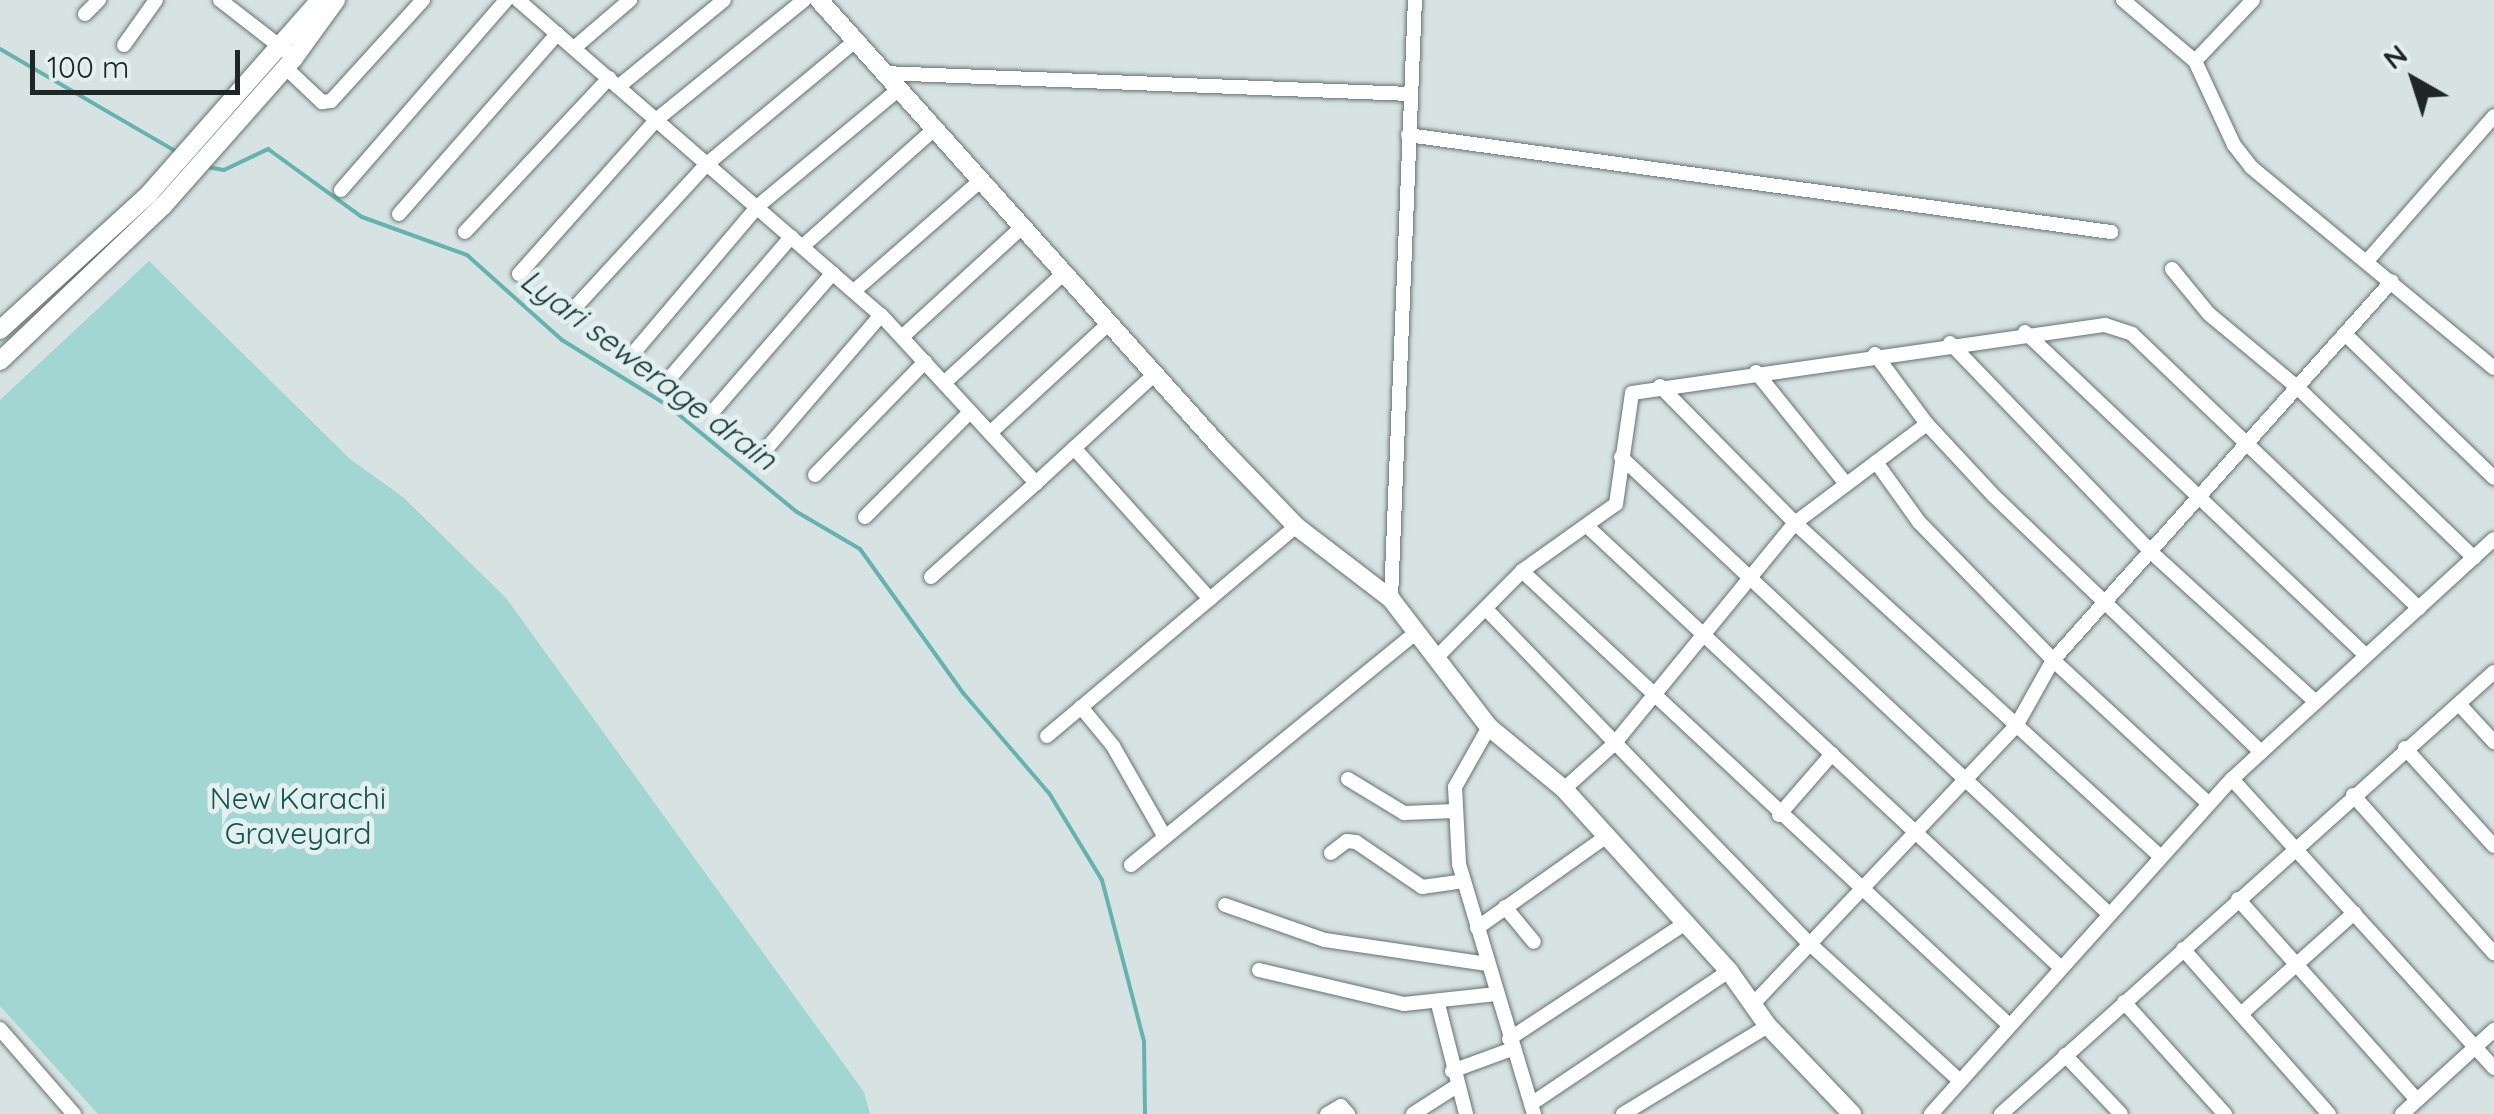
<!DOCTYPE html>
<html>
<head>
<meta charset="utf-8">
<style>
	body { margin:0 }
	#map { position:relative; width:2494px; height:1114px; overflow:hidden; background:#d6e3e2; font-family:Quicksand,sans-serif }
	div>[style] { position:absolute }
	.green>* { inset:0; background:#a2d6d2 }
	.stream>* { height:4px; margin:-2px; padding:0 2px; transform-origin:2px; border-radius:2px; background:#66b2ae }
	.roads { filter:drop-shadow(0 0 2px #667271) drop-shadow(0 0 2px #667271) }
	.minor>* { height:14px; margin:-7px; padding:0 7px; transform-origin:7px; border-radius:7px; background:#fff }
	.tertiary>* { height:18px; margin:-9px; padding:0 9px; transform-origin:9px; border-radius:9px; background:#fff }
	span { translate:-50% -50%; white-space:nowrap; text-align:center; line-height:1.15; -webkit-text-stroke:10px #e3f0ef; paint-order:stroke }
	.park-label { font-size:30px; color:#125451 }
	.water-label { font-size:32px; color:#133837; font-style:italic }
	.north { position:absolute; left:2364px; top:30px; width:100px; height:100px; -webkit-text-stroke:8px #e3f0ef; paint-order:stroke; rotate:321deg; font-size:28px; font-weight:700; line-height:40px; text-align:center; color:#202525 }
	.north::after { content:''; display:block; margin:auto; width:35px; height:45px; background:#202525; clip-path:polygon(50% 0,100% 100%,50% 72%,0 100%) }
	.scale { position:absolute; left:30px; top:50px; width:210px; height:45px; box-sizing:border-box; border:5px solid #202525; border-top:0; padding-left:12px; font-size:30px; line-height:35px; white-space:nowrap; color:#202525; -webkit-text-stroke:8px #e3f0ef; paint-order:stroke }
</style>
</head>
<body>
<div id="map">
	<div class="green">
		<i style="clip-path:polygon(149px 261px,350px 459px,403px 497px,506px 598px,864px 1092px,870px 1114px,98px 1114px,0 1006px,0 400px)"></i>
	</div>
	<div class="stream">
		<i style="left:0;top:49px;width:205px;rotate:30.2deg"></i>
		<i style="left:208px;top:167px;width:16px;rotate:11deg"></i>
		<i style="left:224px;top:170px;width:49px;rotate:-25.5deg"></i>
		<i style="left:268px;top:149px;width:116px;rotate:35.9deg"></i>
		<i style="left:362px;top:217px;width:112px;rotate:19.9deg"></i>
		<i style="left:467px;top:255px;width:127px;rotate:41.8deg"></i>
		<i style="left:562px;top:340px;width:123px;rotate:31.8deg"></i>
		<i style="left:667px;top:405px;width:168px;rotate:39.5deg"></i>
		<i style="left:797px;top:512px;width:73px;rotate:30.4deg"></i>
		<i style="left:860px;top:549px;width:178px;rotate:54.4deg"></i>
		<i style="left:964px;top:694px;width:130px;rotate:49.4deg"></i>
		<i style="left:1049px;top:793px;width:102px;rotate:58.7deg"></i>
		<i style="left:1102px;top:880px;width:166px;rotate:75.4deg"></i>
		<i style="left:1144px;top:1041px;width:73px;rotate:89.2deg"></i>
	</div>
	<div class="roads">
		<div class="minor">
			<i style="left:220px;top:0;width:85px;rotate:37.8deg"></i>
			<i style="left:518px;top:0;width:481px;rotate:41deg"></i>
			<i style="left:881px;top:315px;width:229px;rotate:47.3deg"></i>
			<i style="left:1036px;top:483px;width:160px;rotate:-42.5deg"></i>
			<i style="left:2123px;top:0;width:94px;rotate:40.3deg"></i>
			<i style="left:2195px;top:61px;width:93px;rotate:65.1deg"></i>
			<i style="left:2234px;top:145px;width:28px;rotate:52deg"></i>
			<i style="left:2251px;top:167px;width:315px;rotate:39.6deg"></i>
			<i style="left:85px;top:14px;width:20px;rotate:-45deg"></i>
			<i style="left:124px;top:45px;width:55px;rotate:-54.6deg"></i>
			<i style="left:574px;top:48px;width:74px;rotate:-40.6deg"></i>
			<i style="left:2195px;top:61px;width:84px;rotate:-46.4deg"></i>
			<i style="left:286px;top:68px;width:50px;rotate:43.4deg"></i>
			<i style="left:322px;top:102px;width:9px;rotate:-6deg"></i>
			<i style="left:331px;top:101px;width:137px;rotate:-47.7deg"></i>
			<i style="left:883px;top:73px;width:527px;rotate:2.28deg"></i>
			<i style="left:618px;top:87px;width:137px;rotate:-39.4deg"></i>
			<i style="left:1408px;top:135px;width:710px;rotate:7.86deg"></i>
			<i style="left:341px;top:190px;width:252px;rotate:-49deg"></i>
			<i style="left:399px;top:214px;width:240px;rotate:-48.7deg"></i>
			<i style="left:465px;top:232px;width:211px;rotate:-46.9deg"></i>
			<i style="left:803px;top:246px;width:174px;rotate:-41.7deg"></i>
			<i style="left:2368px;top:260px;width:191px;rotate:-48.8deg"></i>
			<i style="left:2172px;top:269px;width:58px;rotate:50.6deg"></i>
			<i style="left:2209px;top:314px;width:114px;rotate:39.7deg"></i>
			<i style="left:2297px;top:387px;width:246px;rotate:44deg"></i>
			<i style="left:519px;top:274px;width:206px;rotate:-48.3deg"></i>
			<i style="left:656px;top:120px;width:191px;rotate:-39deg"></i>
			<i style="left:854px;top:291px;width:166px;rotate:-41.1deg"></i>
			<i style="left:569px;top:314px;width:204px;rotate:-47.4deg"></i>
			<i style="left:707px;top:164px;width:192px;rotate:-39.7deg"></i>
			<i style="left:2025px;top:332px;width:470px;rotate:43.5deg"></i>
			<i style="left:2345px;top:334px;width:207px;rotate:44deg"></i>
			<i style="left:902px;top:337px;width:161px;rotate:-42.5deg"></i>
			<i style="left:1950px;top:343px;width:290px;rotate:46.1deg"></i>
			<i style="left:2151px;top:552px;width:223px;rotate:42.3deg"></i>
			<i style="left:1875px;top:354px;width:87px;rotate:53.4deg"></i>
			<i style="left:1927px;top:424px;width:98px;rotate:47.1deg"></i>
			<i style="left:1994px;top:496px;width:370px;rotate:43.8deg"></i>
			<i style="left:630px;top:357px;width:197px;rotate:-49.7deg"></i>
			<i style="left:757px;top:207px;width:183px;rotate:-39.7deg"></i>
			<i style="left:1756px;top:372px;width:144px;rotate:51.2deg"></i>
			<i style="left:668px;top:380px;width:189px;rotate:-49.3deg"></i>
			<i style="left:944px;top:383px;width:161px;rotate:-42.5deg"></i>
			<i style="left:1660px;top:386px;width:192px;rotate:45.4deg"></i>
			<i style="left:1795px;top:523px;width:493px;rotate:42.4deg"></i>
			<i style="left:715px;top:409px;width:180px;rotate:-49.1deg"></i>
			<i style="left:990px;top:433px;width:161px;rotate:-42.7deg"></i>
			<i style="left:767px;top:448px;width:175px;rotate:-49.4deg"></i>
			<i style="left:1074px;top:448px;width:203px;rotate:48deg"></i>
			<i style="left:1621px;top:457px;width:667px;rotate:43.12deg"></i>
			<i style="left:1876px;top:462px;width:74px;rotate:54.4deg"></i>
			<i style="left:1919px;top:522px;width:192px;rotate:45.8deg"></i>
			<i style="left:2053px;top:660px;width:211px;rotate:42.7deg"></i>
			<i style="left:815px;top:475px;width:158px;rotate:-45.8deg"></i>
			<i style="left:865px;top:517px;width:148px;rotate:-45deg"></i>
			<i style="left:1588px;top:527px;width:645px;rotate:42.99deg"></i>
			<i style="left:1522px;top:571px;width:666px;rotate:42.99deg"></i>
			<i style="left:931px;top:577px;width:141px;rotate:-41.8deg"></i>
			<i style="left:1391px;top:599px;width:599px;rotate:-87.71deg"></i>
			<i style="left:1486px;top:609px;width:466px;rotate:46deg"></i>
			<i style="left:1810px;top:944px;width:203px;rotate:42.4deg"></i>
			<i style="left:1439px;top:655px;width:118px;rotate:-45.3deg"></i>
			<i style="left:1522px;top:571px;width:115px;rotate:-35.5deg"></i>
			<i style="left:1616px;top:504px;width:112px;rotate:-81.8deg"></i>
			<i style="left:1632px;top:393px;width:478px;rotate:-8.2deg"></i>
			<i style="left:2105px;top:325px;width:28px;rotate:18deg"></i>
			<i style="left:2132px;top:334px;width:397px;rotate:43.7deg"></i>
			<i style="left:2459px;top:704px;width:52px;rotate:47.4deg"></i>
			<i style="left:1081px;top:707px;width:50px;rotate:50.6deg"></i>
			<i style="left:1113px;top:746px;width:105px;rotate:60.3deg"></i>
			<i style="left:1489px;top:727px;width:69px;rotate:119.5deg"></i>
			<i style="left:1455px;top:787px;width:77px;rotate:87deg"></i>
			<i style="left:1459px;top:864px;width:261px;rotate:73.3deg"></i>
			<i style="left:1047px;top:736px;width:326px;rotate:-40.1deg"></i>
			<i style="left:2405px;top:748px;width:132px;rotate:47.8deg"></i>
			<i style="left:1348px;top:779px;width:66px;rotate:31.3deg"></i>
			<i style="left:1404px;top:813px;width:51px;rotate:-2.2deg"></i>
			<i style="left:2232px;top:779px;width:390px;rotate:47.8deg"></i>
			<i style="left:1564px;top:789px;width:67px;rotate:-42deg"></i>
			<i style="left:1614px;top:744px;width:286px;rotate:-50.7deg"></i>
			<i style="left:1795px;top:523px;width:165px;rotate:-36.9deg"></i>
			<i style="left:2353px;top:795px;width:212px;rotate:48.3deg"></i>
			<i style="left:1779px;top:815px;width:81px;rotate:-49deg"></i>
			<i style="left:1331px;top:853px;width:20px;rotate:-37deg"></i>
			<i style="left:1347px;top:841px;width:9px;rotate:6deg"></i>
			<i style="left:1356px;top:842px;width:80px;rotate:34.3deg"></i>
			<i style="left:1422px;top:887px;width:42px;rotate:-8.1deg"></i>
			<i style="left:1131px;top:865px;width:369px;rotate:-39.2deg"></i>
			<i style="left:2238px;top:899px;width:269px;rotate:48.3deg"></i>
			<i style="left:1225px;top:905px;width:106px;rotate:19.3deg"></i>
			<i style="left:1325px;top:940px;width:164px;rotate:8.4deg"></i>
			<i style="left:1505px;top:907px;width:45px;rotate:50.4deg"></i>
			<i style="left:1477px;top:928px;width:159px;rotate:-35.3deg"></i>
			<i style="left:2183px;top:949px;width:220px;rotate:48.5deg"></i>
			<i style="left:1259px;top:970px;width:149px;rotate:13.2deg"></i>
			<i style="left:1404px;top:1004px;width:93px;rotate:-6.2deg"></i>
			<i style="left:2124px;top:1002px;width:151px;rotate:48deg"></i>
			<i style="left:1754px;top:1003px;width:381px;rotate:-46.6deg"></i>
			<i style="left:2016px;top:726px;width:76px;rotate:-60.7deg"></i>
			<i style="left:2053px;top:660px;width:508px;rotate:-48.19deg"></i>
			<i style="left:1438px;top:1004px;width:114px;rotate:75.7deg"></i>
			<i style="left:2241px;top:1014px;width:152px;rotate:-41.8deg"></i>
			<i style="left:0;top:1029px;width:113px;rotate:49deg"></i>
			<i style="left:1509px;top:1039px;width:213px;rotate:-33.3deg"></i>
			<i style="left:2065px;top:1055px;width:81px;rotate:46.5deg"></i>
			<i style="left:1452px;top:1071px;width:64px;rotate:-20.1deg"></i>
			<i style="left:1531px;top:1104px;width:239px;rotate:-33.9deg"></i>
			<i style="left:1327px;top:1114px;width:16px;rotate:-30deg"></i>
			<i style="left:1341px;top:1106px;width:11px;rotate:49deg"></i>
			<i style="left:1413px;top:1114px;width:50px;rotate:-32.7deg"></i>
			<i style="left:1623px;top:1114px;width:170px;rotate:-31.3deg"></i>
			<i style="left:1931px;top:1114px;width:450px;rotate:-48.1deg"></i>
			<i style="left:2232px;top:779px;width:355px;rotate:-42.5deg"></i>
			<i style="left:2001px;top:1114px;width:662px;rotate:-41.88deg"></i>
			<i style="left:2402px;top:1114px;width:125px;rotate:-42.4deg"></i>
		</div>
		<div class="tertiary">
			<i style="left:819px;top:0;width:601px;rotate:48.1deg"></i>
			<i style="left:1220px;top:447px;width:110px;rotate:46.1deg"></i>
			<i style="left:1296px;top:526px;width:120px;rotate:37.5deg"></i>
			<i style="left:1391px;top:599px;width:161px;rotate:52.6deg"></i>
			<i style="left:1489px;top:727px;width:97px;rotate:39.6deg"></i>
			<i style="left:1564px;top:789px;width:246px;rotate:47.8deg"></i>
			<i style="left:1729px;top:971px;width:67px;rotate:54.7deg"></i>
			<i style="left:1768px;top:1026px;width:122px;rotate:46.3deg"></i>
			<i style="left:0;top:330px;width:200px;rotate:-42.4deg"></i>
			<i style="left:148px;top:195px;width:260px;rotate:-48.6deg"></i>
			<i style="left:0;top:361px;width:225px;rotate:-43.6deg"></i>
			<i style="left:163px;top:206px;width:198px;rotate:-48.5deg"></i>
			<i style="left:294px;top:58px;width:72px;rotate:-54.1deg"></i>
		</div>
	</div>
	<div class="park-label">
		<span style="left:298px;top:815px">New Karachi<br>Graveyard</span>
	</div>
	<div class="water-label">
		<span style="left:649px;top:369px;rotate:37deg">Lyari sewerage drain</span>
	</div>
	<div class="north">N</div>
	<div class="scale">100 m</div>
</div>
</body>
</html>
